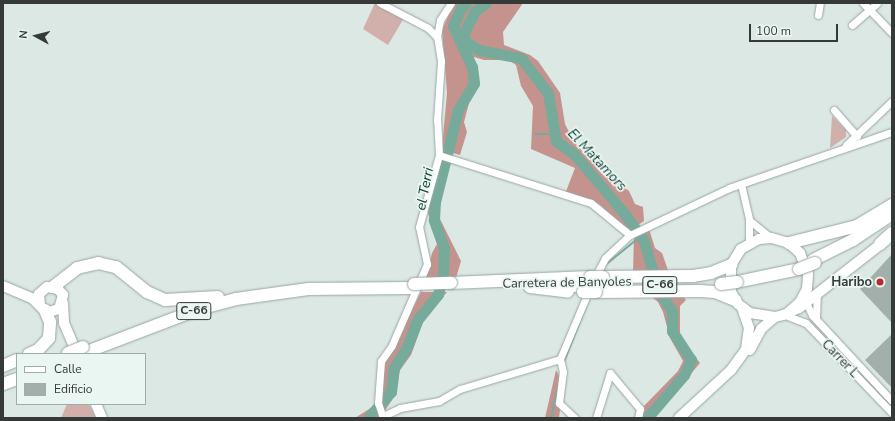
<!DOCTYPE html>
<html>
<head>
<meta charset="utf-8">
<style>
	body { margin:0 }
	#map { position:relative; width:895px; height:421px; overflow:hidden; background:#dbe8e4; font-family:"Nunito Sans",sans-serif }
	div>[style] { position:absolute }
	.green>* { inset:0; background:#d1b0ab }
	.forest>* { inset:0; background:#c5938d }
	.stream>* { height:2px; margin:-1px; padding:0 1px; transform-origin:1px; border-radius:1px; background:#76ab9b }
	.river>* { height:11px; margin:-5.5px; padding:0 5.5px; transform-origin:5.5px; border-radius:5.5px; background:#76ab9b }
	.building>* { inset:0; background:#a3afab }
	.roads { filter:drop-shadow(0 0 1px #99a5a1) drop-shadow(0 0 1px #99a5a1) }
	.street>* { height:7px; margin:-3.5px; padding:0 3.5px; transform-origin:3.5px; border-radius:3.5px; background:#fff }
	.secondary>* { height:10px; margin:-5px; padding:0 5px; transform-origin:5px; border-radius:5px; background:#fff }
	.highway>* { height:12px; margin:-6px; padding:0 6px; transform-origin:6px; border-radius:6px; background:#fff }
	.bridges { filter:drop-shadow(0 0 1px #99a5a1) drop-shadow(0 0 1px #99a5a1) }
	.highway-bridge>* { height:12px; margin:-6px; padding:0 6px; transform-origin:6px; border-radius:6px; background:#fff }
	.dots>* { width:11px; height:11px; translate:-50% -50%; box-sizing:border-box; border:2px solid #e9f6f1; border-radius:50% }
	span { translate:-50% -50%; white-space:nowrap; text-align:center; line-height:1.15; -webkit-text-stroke:3.5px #e9f6f1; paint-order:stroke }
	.shield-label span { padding:1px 3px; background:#e9f6f1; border:1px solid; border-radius:3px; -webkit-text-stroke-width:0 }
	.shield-label { font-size:12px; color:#353a39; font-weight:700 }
	.poi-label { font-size:13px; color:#353a39; font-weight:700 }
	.right { translate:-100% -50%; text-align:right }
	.street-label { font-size:13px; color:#353a39 }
	.water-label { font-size:14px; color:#0c3d32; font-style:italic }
	.frame { position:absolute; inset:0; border:4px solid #353a39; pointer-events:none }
	.legend { position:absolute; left:16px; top:353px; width:130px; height:52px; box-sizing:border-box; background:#e9f6f1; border:1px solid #a1aba7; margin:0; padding:5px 7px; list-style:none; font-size:12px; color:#353a39 }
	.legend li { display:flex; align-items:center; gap:8px; height:20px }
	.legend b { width:20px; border:1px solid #a1aba7 }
	.north { position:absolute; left:16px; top:16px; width:40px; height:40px; -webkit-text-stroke:3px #e9f6f1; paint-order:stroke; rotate:277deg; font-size:11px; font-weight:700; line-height:16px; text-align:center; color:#353a39 }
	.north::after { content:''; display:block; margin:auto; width:14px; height:18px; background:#353a39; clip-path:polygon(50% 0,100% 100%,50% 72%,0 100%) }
	.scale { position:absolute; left:749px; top:24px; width:89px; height:18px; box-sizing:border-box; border:2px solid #353a39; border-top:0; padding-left:5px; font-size:12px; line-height:14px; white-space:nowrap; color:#353a39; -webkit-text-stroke:3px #e9f6f1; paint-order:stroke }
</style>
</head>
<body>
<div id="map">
	<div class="green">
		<i style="clip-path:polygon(375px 3px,404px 18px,388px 45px,363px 29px)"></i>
		<i style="clip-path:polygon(832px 116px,846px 130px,846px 137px,830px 148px)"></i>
		<i style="clip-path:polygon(67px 404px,89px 404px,96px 418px,61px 418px)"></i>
	</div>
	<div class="forest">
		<i style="clip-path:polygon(454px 3px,523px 3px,503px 32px,504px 45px,530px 55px,538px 61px,560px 93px,565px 124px,574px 142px,597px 166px,629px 191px,635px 204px,643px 207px,644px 221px,635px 227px,626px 228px,599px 204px,565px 194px,575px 168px,531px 149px,533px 106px,521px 86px,516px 65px,509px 60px,484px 60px,474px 57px,471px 59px,474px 84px,464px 122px,467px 132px,460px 155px,453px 153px,440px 192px,440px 219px,461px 261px,456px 278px,426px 279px,432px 253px,437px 244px,427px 210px,441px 159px,447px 93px,442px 30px)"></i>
		<i style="clip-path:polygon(649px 229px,655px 248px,662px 253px,668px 270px,633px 271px,634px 237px)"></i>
		<i style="clip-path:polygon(421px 292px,447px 292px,423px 322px,411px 355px,400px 370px,392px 400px,380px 418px,355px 418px,380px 402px,385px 364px)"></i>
		<i style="clip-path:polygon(649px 295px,682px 295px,686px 300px,680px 306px,680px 337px,700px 363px,654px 418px,640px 418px,642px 408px,678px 371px,683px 361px,670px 338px,663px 312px,658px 302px)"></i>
		<i style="clip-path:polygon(556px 370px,561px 379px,558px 403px,560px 410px,559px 418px,545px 418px)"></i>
	</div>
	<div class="stream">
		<i style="left:452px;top:123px;width:4px;rotate:-14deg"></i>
		<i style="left:535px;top:134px;width:18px"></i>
		<i style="left:604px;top:266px;width:48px;rotate:-39deg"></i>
		<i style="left:564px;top:362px;width:66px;rotate:-68.5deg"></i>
		<i style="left:551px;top:418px;width:35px;rotate:-78deg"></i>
	</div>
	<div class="river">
		<i style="left:486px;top:3px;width:14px;rotate:144deg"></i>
		<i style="left:475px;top:11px;width:25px;rotate:117deg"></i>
		<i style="left:464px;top:33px;width:8px;rotate:83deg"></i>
		<i style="left:465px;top:41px;width:17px;rotate:33deg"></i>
		<i style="left:479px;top:50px;width:43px;rotate:10.8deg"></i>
		<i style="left:521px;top:58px;width:44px;rotate:52.4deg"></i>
		<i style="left:548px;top:93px;width:49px;rotate:80.5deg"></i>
		<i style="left:556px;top:141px;width:22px;rotate:36deg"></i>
		<i style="left:574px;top:154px;width:77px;rotate:49.7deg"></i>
		<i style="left:624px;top:213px;width:34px;rotate:54deg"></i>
		<i style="left:644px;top:241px;width:29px;rotate:74deg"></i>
		<i style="left:368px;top:418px;width:35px;rotate:-49deg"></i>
		<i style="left:391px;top:392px;width:24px;rotate:-83deg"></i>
		<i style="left:394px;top:368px;width:25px;rotate:-58deg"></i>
		<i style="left:407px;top:347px;width:30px;rotate:-69deg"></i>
		<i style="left:418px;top:319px;width:32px;rotate:-51deg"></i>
		<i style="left:438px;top:294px;width:20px;rotate:-75deg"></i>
		<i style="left:443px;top:275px;width:27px;rotate:-88deg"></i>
		<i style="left:444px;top:248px;width:30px;rotate:-110deg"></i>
		<i style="left:434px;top:220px;width:18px;rotate:-87deg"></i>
		<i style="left:435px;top:202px;width:95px;rotate:-76deg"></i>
		<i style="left:458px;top:110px;width:31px;rotate:-59deg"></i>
		<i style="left:474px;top:83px;width:16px;rotate:-97deg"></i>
		<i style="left:472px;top:67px;width:45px;rotate:-114.9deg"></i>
		<i style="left:453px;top:26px;width:20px;rotate:-66deg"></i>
		<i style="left:461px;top:8px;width:7px;rotate:-45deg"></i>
		<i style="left:647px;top:418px;width:57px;rotate:-49.3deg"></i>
		<i style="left:684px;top:375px;width:17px;rotate:-65deg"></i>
		<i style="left:691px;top:360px;width:35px;rotate:-123deg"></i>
		<i style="left:672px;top:331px;width:20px;rotate:-90deg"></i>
		<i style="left:672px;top:311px;width:18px;rotate:-124deg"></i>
	</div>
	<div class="building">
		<i style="clip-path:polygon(892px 254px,892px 323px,860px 289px)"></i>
		<i style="clip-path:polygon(892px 334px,892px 388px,865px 360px)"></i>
	</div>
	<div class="roads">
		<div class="street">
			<i style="left:380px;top:3px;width:54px;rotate:27.5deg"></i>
			<i style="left:428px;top:28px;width:13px;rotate:45deg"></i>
			<i style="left:863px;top:3px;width:42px;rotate:46deg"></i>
			<i style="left:818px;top:15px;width:12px;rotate:-81deg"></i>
			<i style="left:852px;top:25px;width:33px;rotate:-41deg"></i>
			<i style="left:834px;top:110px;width:35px;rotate:49deg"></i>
			<i style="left:846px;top:145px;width:64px;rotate:-43.7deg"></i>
			<i style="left:439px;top:155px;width:159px;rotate:17.5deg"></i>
			<i style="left:591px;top:203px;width:50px;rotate:39.4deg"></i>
			<i style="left:741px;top:184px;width:37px;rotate:77deg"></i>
			<i style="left:749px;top:220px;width:23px;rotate:90deg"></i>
			<i style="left:749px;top:220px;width:28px;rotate:39deg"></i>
			<i style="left:594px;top:279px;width:24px;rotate:-62deg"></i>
			<i style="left:605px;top:258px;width:34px;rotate:-43deg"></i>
			<i style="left:630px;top:235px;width:110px;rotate:-25.4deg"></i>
			<i style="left:729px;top:188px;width:172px;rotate:-19deg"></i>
			<i style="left:804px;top:299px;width:18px;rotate:63deg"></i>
			<i style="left:812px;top:315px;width:117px;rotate:47.1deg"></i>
			<i style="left:785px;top:315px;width:22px;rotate:21deg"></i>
			<i style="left:806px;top:323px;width:124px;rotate:46.3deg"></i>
			<i style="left:816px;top:319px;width:24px;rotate:-88deg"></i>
			<i style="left:383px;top:416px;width:19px;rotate:-25deg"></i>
			<i style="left:400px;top:408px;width:40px;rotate:-10deg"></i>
			<i style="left:439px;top:401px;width:24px;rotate:-30deg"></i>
			<i style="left:460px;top:389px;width:104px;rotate:-16.7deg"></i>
			<i style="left:383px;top:418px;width:16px;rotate:-108deg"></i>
			<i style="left:378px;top:403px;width:42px;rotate:-85.9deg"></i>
			<i style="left:381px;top:361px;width:19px;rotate:-55deg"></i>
			<i style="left:392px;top:345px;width:88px;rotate:-66.6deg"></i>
			<i style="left:427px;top:264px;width:38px;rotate:-102deg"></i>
			<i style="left:419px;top:227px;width:75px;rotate:-74.5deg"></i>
			<i style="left:439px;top:155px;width:35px;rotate:-93deg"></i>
			<i style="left:437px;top:120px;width:59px;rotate:-86.1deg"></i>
			<i style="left:441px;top:61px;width:24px;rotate:-99deg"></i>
			<i style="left:437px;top:37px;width:17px;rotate:-80deg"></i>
			<i style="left:440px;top:20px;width:20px;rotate:-57deg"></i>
			<i style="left:575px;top:418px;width:22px;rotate:-137deg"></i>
			<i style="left:559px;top:403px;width:31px;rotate:-83deg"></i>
			<i style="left:563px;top:372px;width:13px;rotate:-103deg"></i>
			<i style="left:560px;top:359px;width:75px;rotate:-67.2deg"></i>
			<i style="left:596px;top:418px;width:47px;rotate:-72.7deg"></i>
			<i style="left:610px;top:373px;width:47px;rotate:50.2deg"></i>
			<i style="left:640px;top:409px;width:9px;rotate:103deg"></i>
		</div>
		<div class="secondary">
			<i style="left:3px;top:286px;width:33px;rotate:23deg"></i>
			<i style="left:33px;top:299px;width:13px;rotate:45deg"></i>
			<i style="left:42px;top:308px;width:8px;rotate:30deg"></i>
			<i style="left:49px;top:312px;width:10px;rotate:-17deg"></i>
			<i style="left:59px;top:309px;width:15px;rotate:-74deg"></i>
			<i style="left:63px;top:295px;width:8px;rotate:-130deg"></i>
			<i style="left:58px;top:289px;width:11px;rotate:-170deg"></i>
			<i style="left:47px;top:287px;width:11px;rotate:139deg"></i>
			<i style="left:39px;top:294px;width:11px;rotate:85deg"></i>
			<i style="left:63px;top:303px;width:20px;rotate:87deg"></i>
			<i style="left:64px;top:323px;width:34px;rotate:67deg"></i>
			<i style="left:789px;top:312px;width:15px;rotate:-42deg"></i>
			<i style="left:800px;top:302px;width:15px;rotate:-62deg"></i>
			<i style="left:807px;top:289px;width:15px;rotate:-86deg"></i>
			<i style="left:808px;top:274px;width:22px;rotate:-111deg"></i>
			<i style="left:800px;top:253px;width:15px;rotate:-138deg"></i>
			<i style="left:789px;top:243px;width:19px;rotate:-164deg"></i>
			<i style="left:771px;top:238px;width:12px;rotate:175deg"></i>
			<i style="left:759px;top:239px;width:21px;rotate:151deg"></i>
			<i style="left:741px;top:249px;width:19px;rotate:122deg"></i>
			<i style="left:731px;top:265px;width:27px;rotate:90deg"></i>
			<i style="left:731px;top:292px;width:14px;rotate:60deg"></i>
			<i style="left:738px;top:304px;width:15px;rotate:37deg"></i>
			<i style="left:750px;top:313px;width:25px;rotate:9deg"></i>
			<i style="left:775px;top:317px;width:8px;rotate:-14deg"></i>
			<i style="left:783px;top:315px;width:17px;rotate:-24deg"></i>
			<i style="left:799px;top:308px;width:110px;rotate:-38deg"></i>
			<i style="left:750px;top:350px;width:24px;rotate:-62deg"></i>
			<i style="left:761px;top:329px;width:18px;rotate:-41deg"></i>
			<i style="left:96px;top:404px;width:15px;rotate:67deg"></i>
			<i style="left:679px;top:418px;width:71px;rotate:-42.7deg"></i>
			<i style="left:731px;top:370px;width:26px;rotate:-54deg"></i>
			<i style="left:746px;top:349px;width:21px;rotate:-82deg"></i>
			<i style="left:749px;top:328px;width:21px;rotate:-109deg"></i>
		</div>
		<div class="highway">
			<i style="left:789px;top:243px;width:70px;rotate:-14deg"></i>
			<i style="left:857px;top:226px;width:41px;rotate:-31deg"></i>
			<i style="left:880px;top:244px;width:16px;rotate:-43deg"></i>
			<i style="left:813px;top:260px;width:45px;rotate:-26.6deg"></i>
			<i style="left:853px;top:240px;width:47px;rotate:-33.7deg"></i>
			<i style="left:603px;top:277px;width:90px;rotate:-0.6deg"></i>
			<i style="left:693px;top:276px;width:18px;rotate:-9deg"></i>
			<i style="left:711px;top:273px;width:22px;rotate:-22deg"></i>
			<i style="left:737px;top:282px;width:63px;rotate:-11.8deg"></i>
			<i style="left:451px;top:283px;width:139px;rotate:-2.5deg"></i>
			<i style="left:559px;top:286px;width:27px"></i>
			<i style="left:53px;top:287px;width:31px;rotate:-38deg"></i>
			<i style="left:77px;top:268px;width:22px;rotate:-13deg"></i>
			<i style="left:98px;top:263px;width:18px;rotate:13deg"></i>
			<i style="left:116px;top:267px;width:40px;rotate:39deg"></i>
			<i style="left:147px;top:292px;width:20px;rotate:24deg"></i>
			<i style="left:165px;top:300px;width:53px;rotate:-3.2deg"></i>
			<i style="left:530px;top:287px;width:38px;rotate:7deg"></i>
			<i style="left:596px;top:292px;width:104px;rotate:-0.6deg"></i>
			<i style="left:700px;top:291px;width:15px;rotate:4deg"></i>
			<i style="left:715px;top:292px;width:22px;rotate:22deg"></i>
			<i style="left:29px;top:354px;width:10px;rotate:-24deg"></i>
			<i style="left:38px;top:350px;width:16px;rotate:-47deg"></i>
			<i style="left:49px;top:338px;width:16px;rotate:-86deg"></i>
			<i style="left:50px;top:322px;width:13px;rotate:-113deg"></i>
			<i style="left:81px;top:354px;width:126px;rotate:-20.9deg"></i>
			<i style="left:199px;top:309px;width:38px;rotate:-15deg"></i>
			<i style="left:236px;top:299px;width:73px;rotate:-7.9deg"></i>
			<i style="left:308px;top:289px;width:103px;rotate:-0.6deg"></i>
			<i style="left:3px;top:366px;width:15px;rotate:-23deg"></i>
			<i style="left:3px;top:384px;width:15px;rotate:-20deg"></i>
		</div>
	</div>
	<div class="bridges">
		<div class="highway-bridge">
			<i style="left:799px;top:269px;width:17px;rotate:-21deg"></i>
			<i style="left:590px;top:277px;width:13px"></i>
			<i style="left:414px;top:284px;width:37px;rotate:-2deg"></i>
			<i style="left:721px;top:284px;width:16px;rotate:-7deg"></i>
			<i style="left:583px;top:292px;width:13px"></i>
			<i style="left:68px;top:353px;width:16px;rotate:-22deg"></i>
		</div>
	</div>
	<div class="dots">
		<i style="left:880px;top:282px;background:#b92929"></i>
	</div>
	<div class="shield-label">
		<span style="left:660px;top:285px">C-66</span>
		<span style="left:194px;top:311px">C-66</span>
	</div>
	<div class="poi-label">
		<span class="right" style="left:872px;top:282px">Haribo</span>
	</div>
	<div class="street-label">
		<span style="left:567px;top:283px;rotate:-1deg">Carretera de Banyoles</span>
		<span style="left:840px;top:359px;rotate:46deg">Carrer L</span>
	</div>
	<div class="water-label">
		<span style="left:597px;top:160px;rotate:47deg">El Matamors</span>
		<span style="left:425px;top:189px;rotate:-79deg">el Terri</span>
	</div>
	<div class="frame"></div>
	<ul class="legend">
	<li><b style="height:5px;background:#fff"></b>Calle</li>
	<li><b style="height:11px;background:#a3afab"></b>Edificio</li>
	</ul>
	<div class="north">N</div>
	<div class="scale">100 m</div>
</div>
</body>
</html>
